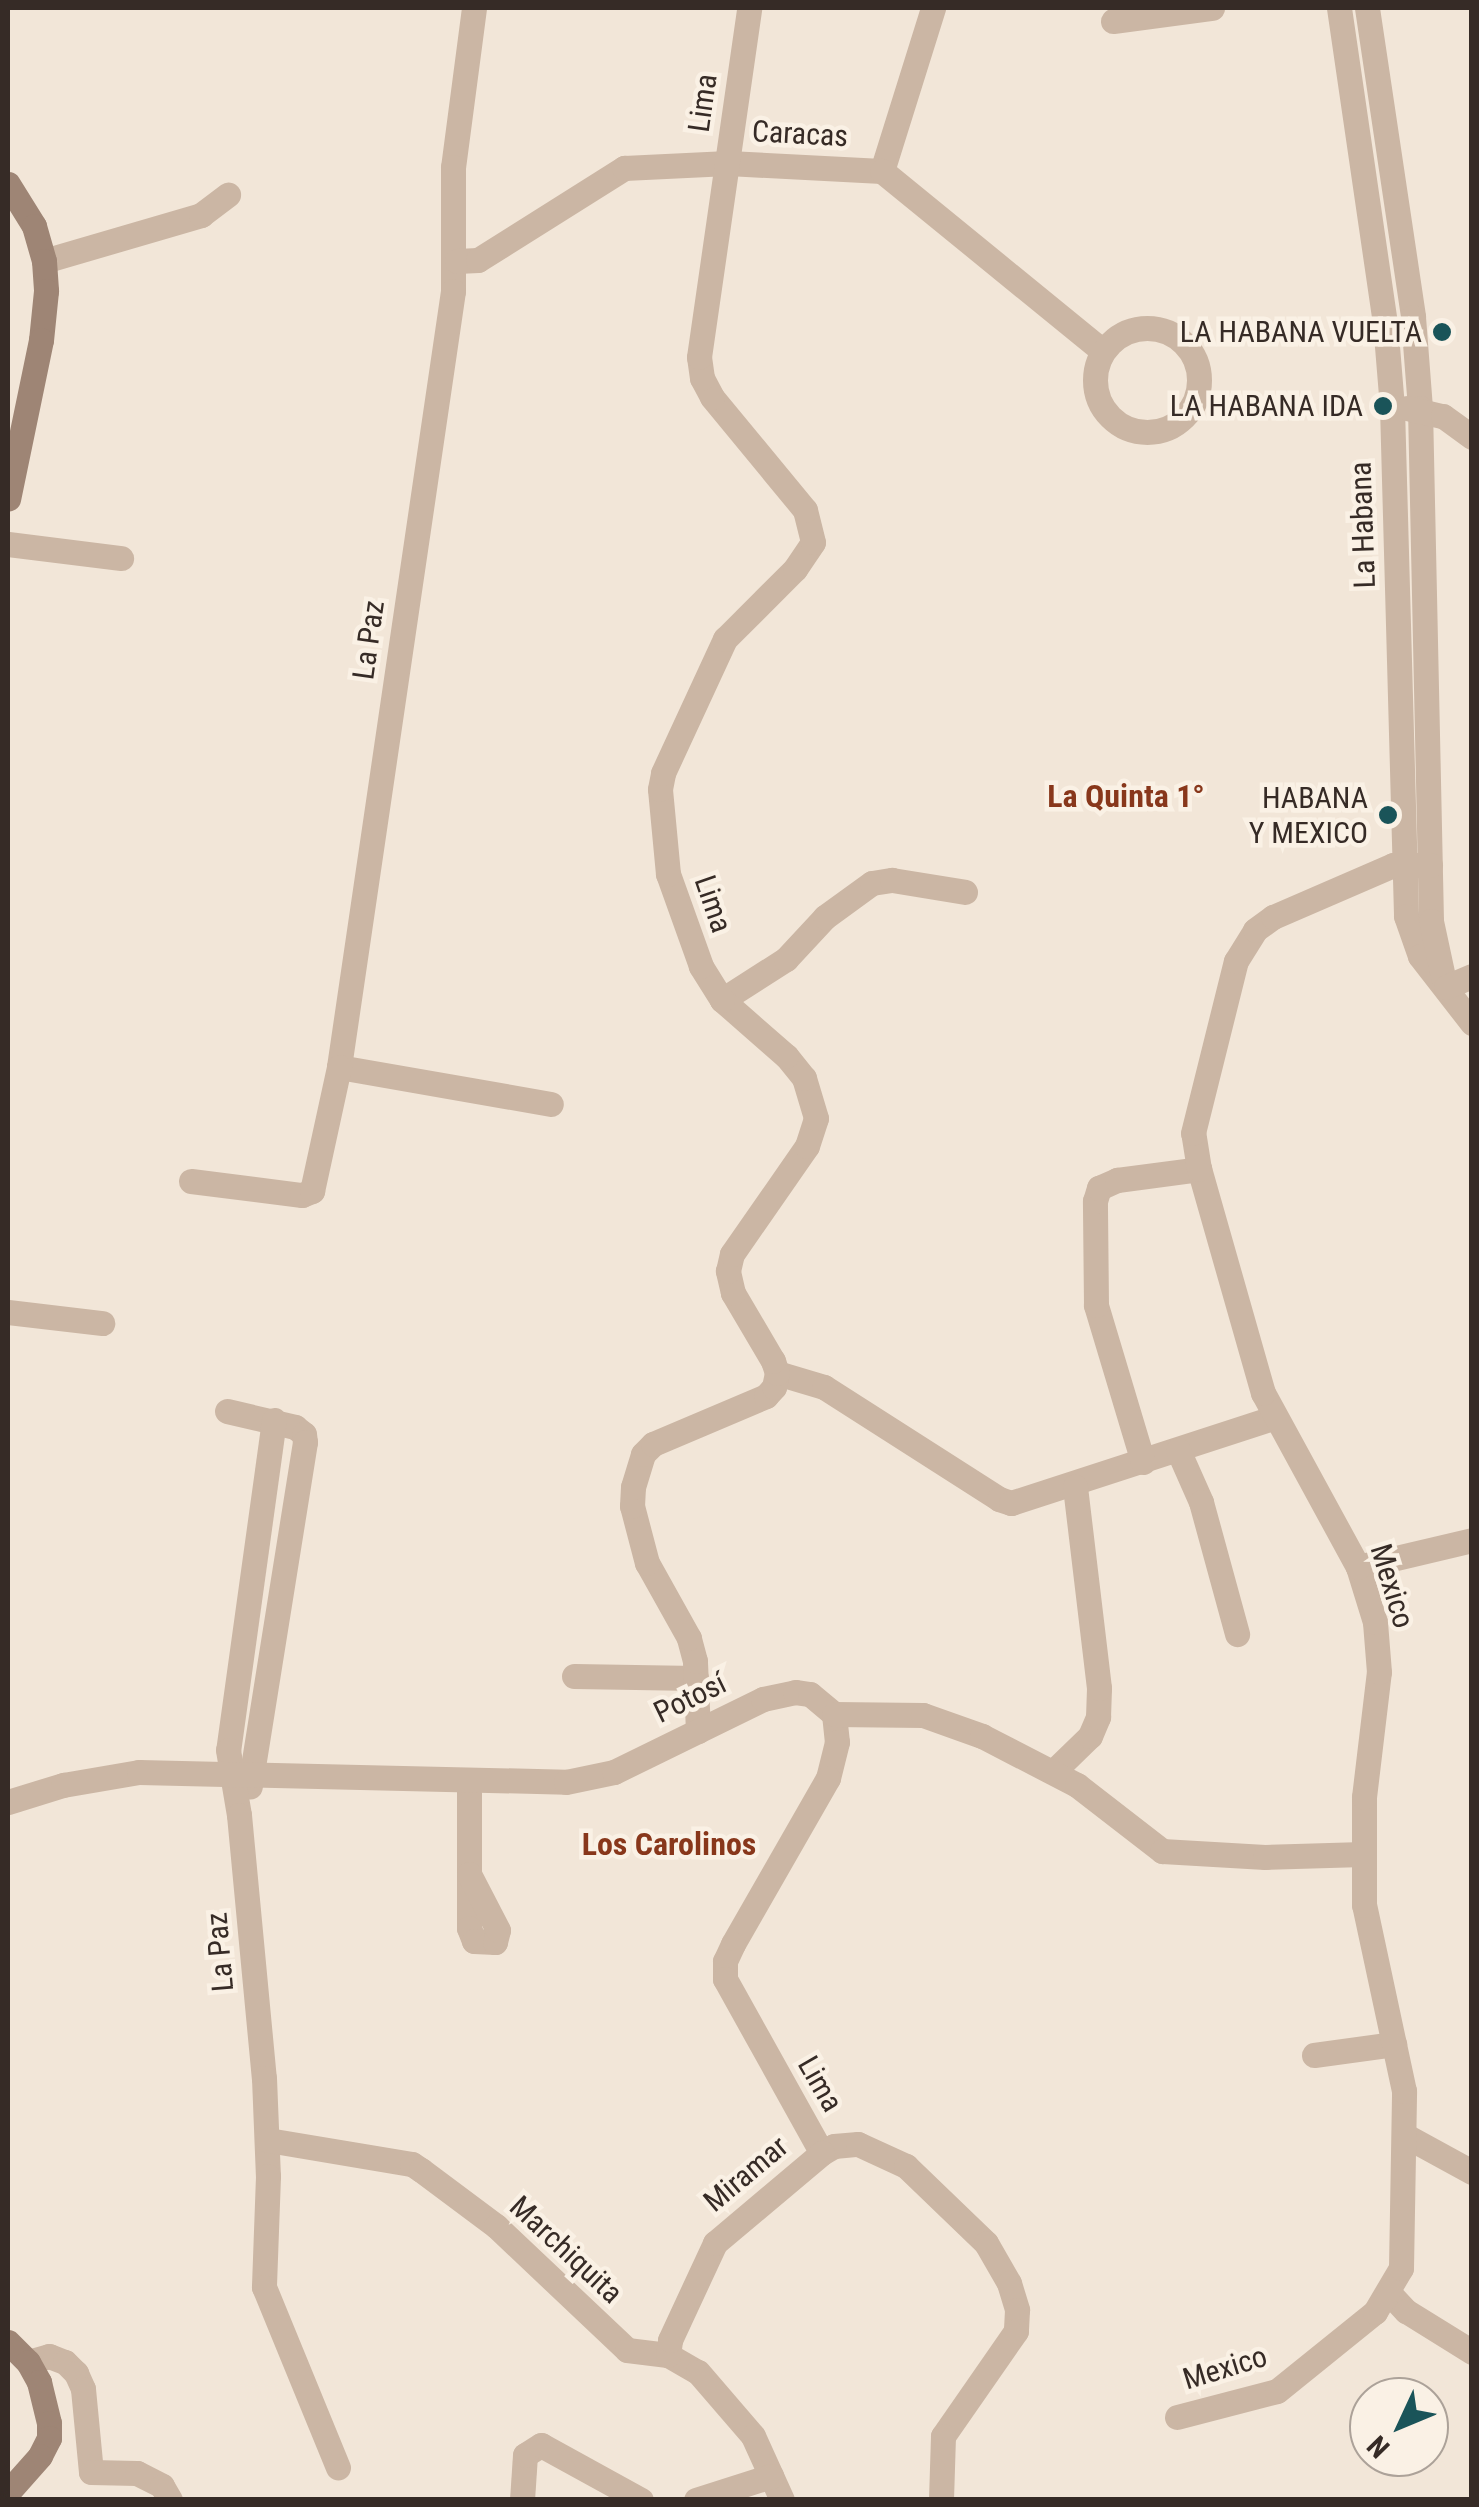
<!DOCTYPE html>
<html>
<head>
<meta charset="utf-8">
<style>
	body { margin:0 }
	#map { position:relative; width:1479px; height:2507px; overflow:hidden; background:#f2e6d8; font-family:"Roboto Condensed",sans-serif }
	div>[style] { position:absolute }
	.minor>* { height:25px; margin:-12.5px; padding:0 12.5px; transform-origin:12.5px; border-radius:12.5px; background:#cbb6a4 }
	.minor>.ring { margin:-12.5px; padding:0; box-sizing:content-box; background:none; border:25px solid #cbb6a4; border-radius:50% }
	.secondary>* { height:25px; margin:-12.5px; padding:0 12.5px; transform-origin:12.5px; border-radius:12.5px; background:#9e8575 }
	.dots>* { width:28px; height:28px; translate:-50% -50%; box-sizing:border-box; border:5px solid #faf1e5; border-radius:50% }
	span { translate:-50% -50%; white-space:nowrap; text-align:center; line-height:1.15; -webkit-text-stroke:9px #faf1e5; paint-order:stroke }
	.street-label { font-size:30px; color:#362b26 }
	.poi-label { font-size:30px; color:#362b26 }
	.right { translate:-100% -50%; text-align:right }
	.neighbourhood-label { font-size:32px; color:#88371b; font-weight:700 }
	.frame { position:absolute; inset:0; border:10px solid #362b26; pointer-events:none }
	.north { position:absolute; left:1349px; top:2377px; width:100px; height:100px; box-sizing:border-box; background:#faf1e5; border:2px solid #aca299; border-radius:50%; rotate:226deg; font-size:28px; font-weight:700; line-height:40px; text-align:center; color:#362b26 }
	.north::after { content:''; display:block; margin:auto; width:35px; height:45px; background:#1a5459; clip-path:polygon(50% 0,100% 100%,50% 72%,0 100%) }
</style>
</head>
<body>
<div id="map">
	<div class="minor">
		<i style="left:474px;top:8px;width:160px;rotate:97.5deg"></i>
		<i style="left:453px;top:167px;width:124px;rotate:90deg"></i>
		<i style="left:453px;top:291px;width:784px;rotate:98.36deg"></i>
		<i style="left:339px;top:1067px;width:215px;rotate:9.9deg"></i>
		<i style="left:1339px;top:8px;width:317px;rotate:81.7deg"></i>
		<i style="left:1385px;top:322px;width:85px;rotate:85.3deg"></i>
		<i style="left:1392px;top:407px;width:509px;rotate:88.42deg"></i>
		<i style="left:1406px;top:916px;width:42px;rotate:70.7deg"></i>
		<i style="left:1420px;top:956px;width:85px;rotate:52.2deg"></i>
		<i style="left:1367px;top:8px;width:312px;rotate:81.5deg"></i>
		<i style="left:1413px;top:317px;width:91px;rotate:85.6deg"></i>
		<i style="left:1420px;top:408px;width:513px;rotate:88.77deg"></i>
		<i style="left:1431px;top:921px;width:57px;rotate:77.9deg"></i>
		<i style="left:1113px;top:21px;width:100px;rotate:-7.5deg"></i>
		<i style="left:882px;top:171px;width:171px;rotate:-72.6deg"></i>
		<i style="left:44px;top:261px;width:164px;rotate:-16.3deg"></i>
		<i style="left:201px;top:215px;width:34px;rotate:-37deg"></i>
		<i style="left:457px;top:261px;width:21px;rotate:-3deg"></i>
		<i style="left:478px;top:260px;width:173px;rotate:-32.2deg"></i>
		<i style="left:624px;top:168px;width:104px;rotate:-2.8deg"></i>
		<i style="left:728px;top:163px;width:154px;rotate:3deg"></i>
		<i style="left:882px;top:171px;width:285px;rotate:39.2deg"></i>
		<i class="ring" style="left:1095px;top:328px;width:79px;height:79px"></i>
		<i style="left:1407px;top:408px;width:37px;rotate:13deg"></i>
		<i style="left:1443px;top:416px;width:36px;rotate:36deg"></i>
		<i style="left:8px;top:544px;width:114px;rotate:7.1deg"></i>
		<i style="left:1446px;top:987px;width:28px;rotate:-23deg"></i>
		<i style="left:722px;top:1000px;width:76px;rotate:-32.6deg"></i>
		<i style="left:786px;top:959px;width:57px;rotate:-47.1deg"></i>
		<i style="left:825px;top:917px;width:58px;rotate:-35.9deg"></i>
		<i style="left:872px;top:883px;width:20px;rotate:-9deg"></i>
		<i style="left:892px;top:880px;width:74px;rotate:9.3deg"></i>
		<i style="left:191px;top:1181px;width:112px;rotate:7.2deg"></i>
		<i style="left:302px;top:1195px;width:11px;rotate:-22deg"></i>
		<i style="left:312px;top:1191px;width:127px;rotate:-77.7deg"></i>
		<i style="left:8px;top:1312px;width:95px;rotate:6.7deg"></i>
		<i style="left:777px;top:1373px;width:49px;rotate:16.6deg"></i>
		<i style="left:824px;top:1387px;width:208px;rotate:32.6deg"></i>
		<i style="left:999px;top:1499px;width:13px;rotate:18deg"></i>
		<i style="left:1011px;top:1503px;width:278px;rotate:-18deg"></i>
		<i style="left:227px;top:1411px;width:70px;rotate:13.2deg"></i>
		<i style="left:295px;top:1427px;width:11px;rotate:38deg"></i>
		<i style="left:304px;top:1434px;width:8px;rotate:83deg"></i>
		<i style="left:305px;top:1442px;width:349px;rotate:99.1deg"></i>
		<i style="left:274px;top:1420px;width:333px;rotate:97.9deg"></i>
		<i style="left:228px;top:1750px;width:66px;rotate:80.4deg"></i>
		<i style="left:239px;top:1815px;width:264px;rotate:84.6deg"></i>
		<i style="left:264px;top:2078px;width:98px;rotate:87.7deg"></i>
		<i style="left:268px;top:2176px;width:111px;rotate:92.1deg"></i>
		<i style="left:264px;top:2287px;width:195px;rotate:67.7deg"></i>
		<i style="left:1178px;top:1450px;width:57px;rotate:66.1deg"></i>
		<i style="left:1201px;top:1502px;width:137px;rotate:74.7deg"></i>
		<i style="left:1143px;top:1462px;width:164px;rotate:-106.7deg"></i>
		<i style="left:1096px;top:1305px;width:104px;rotate:-90.6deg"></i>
		<i style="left:1095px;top:1201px;width:14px;rotate:-73deg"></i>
		<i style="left:1099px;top:1188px;width:20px;rotate:-24deg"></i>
		<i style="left:1117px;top:1180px;width:83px;rotate:-7.6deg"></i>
		<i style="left:1358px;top:1567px;width:117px;rotate:-13.3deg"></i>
		<i style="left:574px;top:1676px;width:122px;rotate:0.9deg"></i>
		<i style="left:834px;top:1714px;width:28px;rotate:84deg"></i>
		<i style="left:837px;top:1742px;width:37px;rotate:104deg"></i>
		<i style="left:828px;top:1778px;width:191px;rotate:119.8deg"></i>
		<i style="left:733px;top:1944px;width:19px;rotate:115deg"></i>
		<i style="left:725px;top:1961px;width:18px;rotate:90deg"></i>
		<i style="left:725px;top:1979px;width:199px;rotate:60.9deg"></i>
		<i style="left:822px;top:2153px;width:14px;rotate:-30deg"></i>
		<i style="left:834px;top:2146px;width:24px;rotate:-5deg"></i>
		<i style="left:858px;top:2144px;width:53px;rotate:24.6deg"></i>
		<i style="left:906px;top:2166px;width:111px;rotate:43.9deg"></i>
		<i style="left:986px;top:2243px;width:46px;rotate:60.1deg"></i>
		<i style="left:1009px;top:2283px;width:28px;rotate:73deg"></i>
		<i style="left:1017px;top:2310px;width:21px;rotate:93deg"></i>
		<i style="left:1016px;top:2331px;width:128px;rotate:124.8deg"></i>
		<i style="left:943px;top:2436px;width:64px;rotate:91.8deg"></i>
		<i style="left:698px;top:1731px;width:70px;rotate:-92.5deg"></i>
		<i style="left:695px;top:1661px;width:24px;rotate:-105deg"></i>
		<i style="left:689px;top:1638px;width:86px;rotate:-119.2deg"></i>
		<i style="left:647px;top:1563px;width:59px;rotate:-104.7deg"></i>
		<i style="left:632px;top:1506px;width:19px;rotate:-87deg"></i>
		<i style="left:633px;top:1487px;width:34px;rotate:-73deg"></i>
		<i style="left:643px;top:1454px;width:14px;rotate:-45deg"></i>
		<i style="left:653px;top:1444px;width:123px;rotate:-23deg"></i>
		<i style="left:766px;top:1396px;width:12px;rotate:-48deg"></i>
		<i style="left:774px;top:1387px;width:14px;rotate:-78deg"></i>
		<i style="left:777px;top:1373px;width:13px;rotate:-108deg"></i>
		<i style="left:773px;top:1361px;width:79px;rotate:-120.5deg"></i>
		<i style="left:733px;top:1293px;width:23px;rotate:-103deg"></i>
		<i style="left:728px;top:1271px;width:17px;rotate:-77deg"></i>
		<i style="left:732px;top:1254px;width:131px;rotate:-55.2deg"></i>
		<i style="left:807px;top:1146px;width:29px;rotate:-72deg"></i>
		<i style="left:816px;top:1118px;width:42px;rotate:-106.7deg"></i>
		<i style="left:804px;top:1078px;width:28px;rotate:-129deg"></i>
		<i style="left:786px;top:1056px;width:85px;rotate:-138.8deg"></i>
		<i style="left:722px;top:1000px;width:40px;rotate:-122deg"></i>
		<i style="left:701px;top:966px;width:98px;rotate:-109.7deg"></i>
		<i style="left:668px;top:874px;width:85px;rotate:-95.4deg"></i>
		<i style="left:660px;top:789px;width:16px;rotate:-79deg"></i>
		<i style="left:663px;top:773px;width:148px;rotate:-65.2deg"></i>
		<i style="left:725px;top:639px;width:99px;rotate:-45deg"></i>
		<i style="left:795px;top:569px;width:32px;rotate:-56deg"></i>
		<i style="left:813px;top:542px;width:33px;rotate:-104deg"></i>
		<i style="left:805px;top:510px;width:146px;rotate:-129.5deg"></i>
		<i style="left:712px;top:397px;width:21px;rotate:-118deg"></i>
		<i style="left:702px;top:378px;width:21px;rotate:-98deg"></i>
		<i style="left:699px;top:357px;width:353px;rotate:-81.8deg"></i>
		<i style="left:1054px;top:1771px;width:50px;rotate:-44.2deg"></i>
		<i style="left:1090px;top:1736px;width:21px;rotate:-67deg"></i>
		<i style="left:1098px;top:1717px;width:29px;rotate:-88deg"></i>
		<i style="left:1099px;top:1688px;width:203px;rotate:-96.8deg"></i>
		<i style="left:469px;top:1782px;width:146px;rotate:90deg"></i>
		<i style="left:469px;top:1928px;width:14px;rotate:69deg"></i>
		<i style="left:474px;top:1941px;width:21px;rotate:3deg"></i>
		<i style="left:495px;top:1942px;width:12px;rotate:-76deg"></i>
		<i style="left:498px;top:1930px;width:63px;rotate:-117.4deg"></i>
		<i style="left:8px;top:1802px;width:58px;rotate:-17.2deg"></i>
		<i style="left:63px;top:1785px;width:77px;rotate:-9.7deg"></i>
		<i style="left:139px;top:1772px;width:427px;rotate:1.3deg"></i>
		<i style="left:566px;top:1782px;width:49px;rotate:-11.8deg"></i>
		<i style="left:614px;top:1772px;width:166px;rotate:-26.1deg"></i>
		<i style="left:763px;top:1699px;width:33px;rotate:-12deg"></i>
		<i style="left:795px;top:1692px;width:15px;rotate:8deg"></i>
		<i style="left:810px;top:1694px;width:31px;rotate:40deg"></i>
		<i style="left:834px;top:1714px;width:89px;rotate:0.6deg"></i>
		<i style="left:923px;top:1715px;width:63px;rotate:19.6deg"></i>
		<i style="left:982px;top:1736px;width:107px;rotate:27.3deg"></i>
		<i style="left:1077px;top:1785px;width:108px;rotate:37.8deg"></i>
		<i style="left:1162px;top:1851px;width:103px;rotate:3.3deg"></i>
		<i style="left:1265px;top:1857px;width:98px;rotate:-1.8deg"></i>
		<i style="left:1314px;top:2055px;width:81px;rotate:-7.8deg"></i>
		<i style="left:1406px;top:2136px;width:75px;rotate:28.6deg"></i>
		<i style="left:268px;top:2140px;width:146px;rotate:9.5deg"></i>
		<i style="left:412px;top:2164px;width:11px;rotate:34deg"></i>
		<i style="left:421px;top:2170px;width:94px;rotate:36.7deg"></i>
		<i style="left:496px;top:2226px;width:180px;rotate:43.4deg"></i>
		<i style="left:627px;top:2350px;width:41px;rotate:7deg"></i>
		<i style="left:668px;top:2355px;width:34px;rotate:30deg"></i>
		<i style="left:698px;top:2372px;width:84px;rotate:49.3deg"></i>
		<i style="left:753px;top:2436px;width:70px;rotate:65.6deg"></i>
		<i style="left:1389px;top:2293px;width:25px;rotate:47deg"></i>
		<i style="left:1406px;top:2311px;width:78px;rotate:31.8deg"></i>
		<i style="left:668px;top:2355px;width:15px;rotate:-82deg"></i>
		<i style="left:670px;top:2340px;width:107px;rotate:-65.1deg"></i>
		<i style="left:715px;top:2243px;width:140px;rotate:-40.1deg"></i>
		<i style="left:28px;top:2362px;width:22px;rotate:-16deg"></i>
		<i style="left:49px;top:2356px;width:17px;rotate:21deg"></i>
		<i style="left:65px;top:2362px;width:16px;rotate:45deg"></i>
		<i style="left:76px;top:2373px;width:17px;rotate:66deg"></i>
		<i style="left:83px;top:2389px;width:83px;rotate:84.5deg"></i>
		<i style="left:91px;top:2472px;width:46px;rotate:1.2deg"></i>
		<i style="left:137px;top:2473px;width:28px;rotate:27deg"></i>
		<i style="left:162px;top:2486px;width:16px;rotate:60deg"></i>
		<i style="left:1177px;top:2417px;width:103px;rotate:-14.6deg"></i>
		<i style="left:1277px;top:2391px;width:126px;rotate:-38.9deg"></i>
		<i style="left:1375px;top:2312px;width:51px;rotate:-59.4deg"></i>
		<i style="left:1401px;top:2268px;width:177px;rotate:-89deg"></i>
		<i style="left:1404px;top:2091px;width:190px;rotate:-102.1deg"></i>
		<i style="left:1364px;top:1905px;width:108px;rotate:-90deg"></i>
		<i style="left:1364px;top:1797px;width:126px;rotate:-83.2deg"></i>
		<i style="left:1379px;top:1672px;width:50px;rotate:-94.6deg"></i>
		<i style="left:1375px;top:1622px;width:58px;rotate:-107.2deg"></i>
		<i style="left:1358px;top:1567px;width:198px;rotate:-118.6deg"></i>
		<i style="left:1263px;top:1393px;width:233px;rotate:-105.9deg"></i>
		<i style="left:1199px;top:1169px;width:36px;rotate:-99deg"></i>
		<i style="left:1193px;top:1133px;width:177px;rotate:-76deg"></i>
		<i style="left:1236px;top:961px;width:36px;rotate:-58deg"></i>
		<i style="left:1255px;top:930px;width:22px;rotate:-36deg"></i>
		<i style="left:1273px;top:917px;width:131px;rotate:-23.4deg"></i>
		<i style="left:1393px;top:865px;width:37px"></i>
		<i style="left:522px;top:2500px;width:45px;rotate:-86.2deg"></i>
		<i style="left:525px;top:2455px;width:19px;rotate:-32deg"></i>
		<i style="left:541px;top:2445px;width:114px;rotate:28.8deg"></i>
		<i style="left:696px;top:2500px;width:79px;rotate:-17.7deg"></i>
	</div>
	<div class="secondary">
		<i style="left:8px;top:184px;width:49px;rotate:58.2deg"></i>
		<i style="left:34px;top:226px;width:36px;rotate:74deg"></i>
		<i style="left:44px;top:261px;width:30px;rotate:86deg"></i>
		<i style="left:46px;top:291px;width:49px;rotate:95.8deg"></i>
		<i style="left:41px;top:340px;width:162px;rotate:101.7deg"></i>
		<i style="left:8px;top:2342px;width:28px;rotate:45deg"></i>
		<i style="left:28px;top:2362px;width:23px;rotate:61deg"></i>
		<i style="left:39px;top:2382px;width:42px;rotate:76.3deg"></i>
		<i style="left:49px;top:2423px;width:15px;rotate:90deg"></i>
		<i style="left:49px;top:2438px;width:20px;rotate:117deg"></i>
		<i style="left:40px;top:2456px;width:48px;rotate:131.6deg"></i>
	</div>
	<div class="dots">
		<i style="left:1442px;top:332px;background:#1a5459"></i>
		<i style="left:1383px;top:406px;background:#1a5459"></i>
		<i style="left:1388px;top:815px;background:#1a5459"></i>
	</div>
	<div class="street-label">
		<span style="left:703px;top:103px;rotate:-82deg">Lima</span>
		<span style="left:800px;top:134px;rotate:3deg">Caracas</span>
		<span style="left:1363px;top:525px;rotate:-92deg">La Habana</span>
		<span style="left:369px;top:640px;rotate:-82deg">La Paz</span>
		<span style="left:713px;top:904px;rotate:71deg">Lima</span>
		<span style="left:1392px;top:1586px;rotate:73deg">Mexico</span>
		<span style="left:690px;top:1698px;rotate:-26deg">Potosí</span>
		<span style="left:220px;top:1952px;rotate:-95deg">La Paz</span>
		<span style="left:820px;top:2084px;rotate:60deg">Lima</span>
		<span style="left:746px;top:2174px;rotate:-40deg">Miramar</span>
		<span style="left:566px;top:2250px;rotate:43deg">Marchiquita</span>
		<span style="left:1225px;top:2368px;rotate:-17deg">Mexico</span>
	</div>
	<div class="poi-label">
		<span class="right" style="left:1422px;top:332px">LA HABANA VUELTA</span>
		<span class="right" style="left:1363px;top:406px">LA HABANA IDA</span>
		<span class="right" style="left:1368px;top:815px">HABANA<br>Y MEXICO</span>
	</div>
	<div class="neighbourhood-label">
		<span style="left:1126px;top:796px">La Quinta 1°</span>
		<span style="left:669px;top:1844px">Los Carolinos</span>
	</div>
	<div class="frame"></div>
	<div class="north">N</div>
</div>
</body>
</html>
